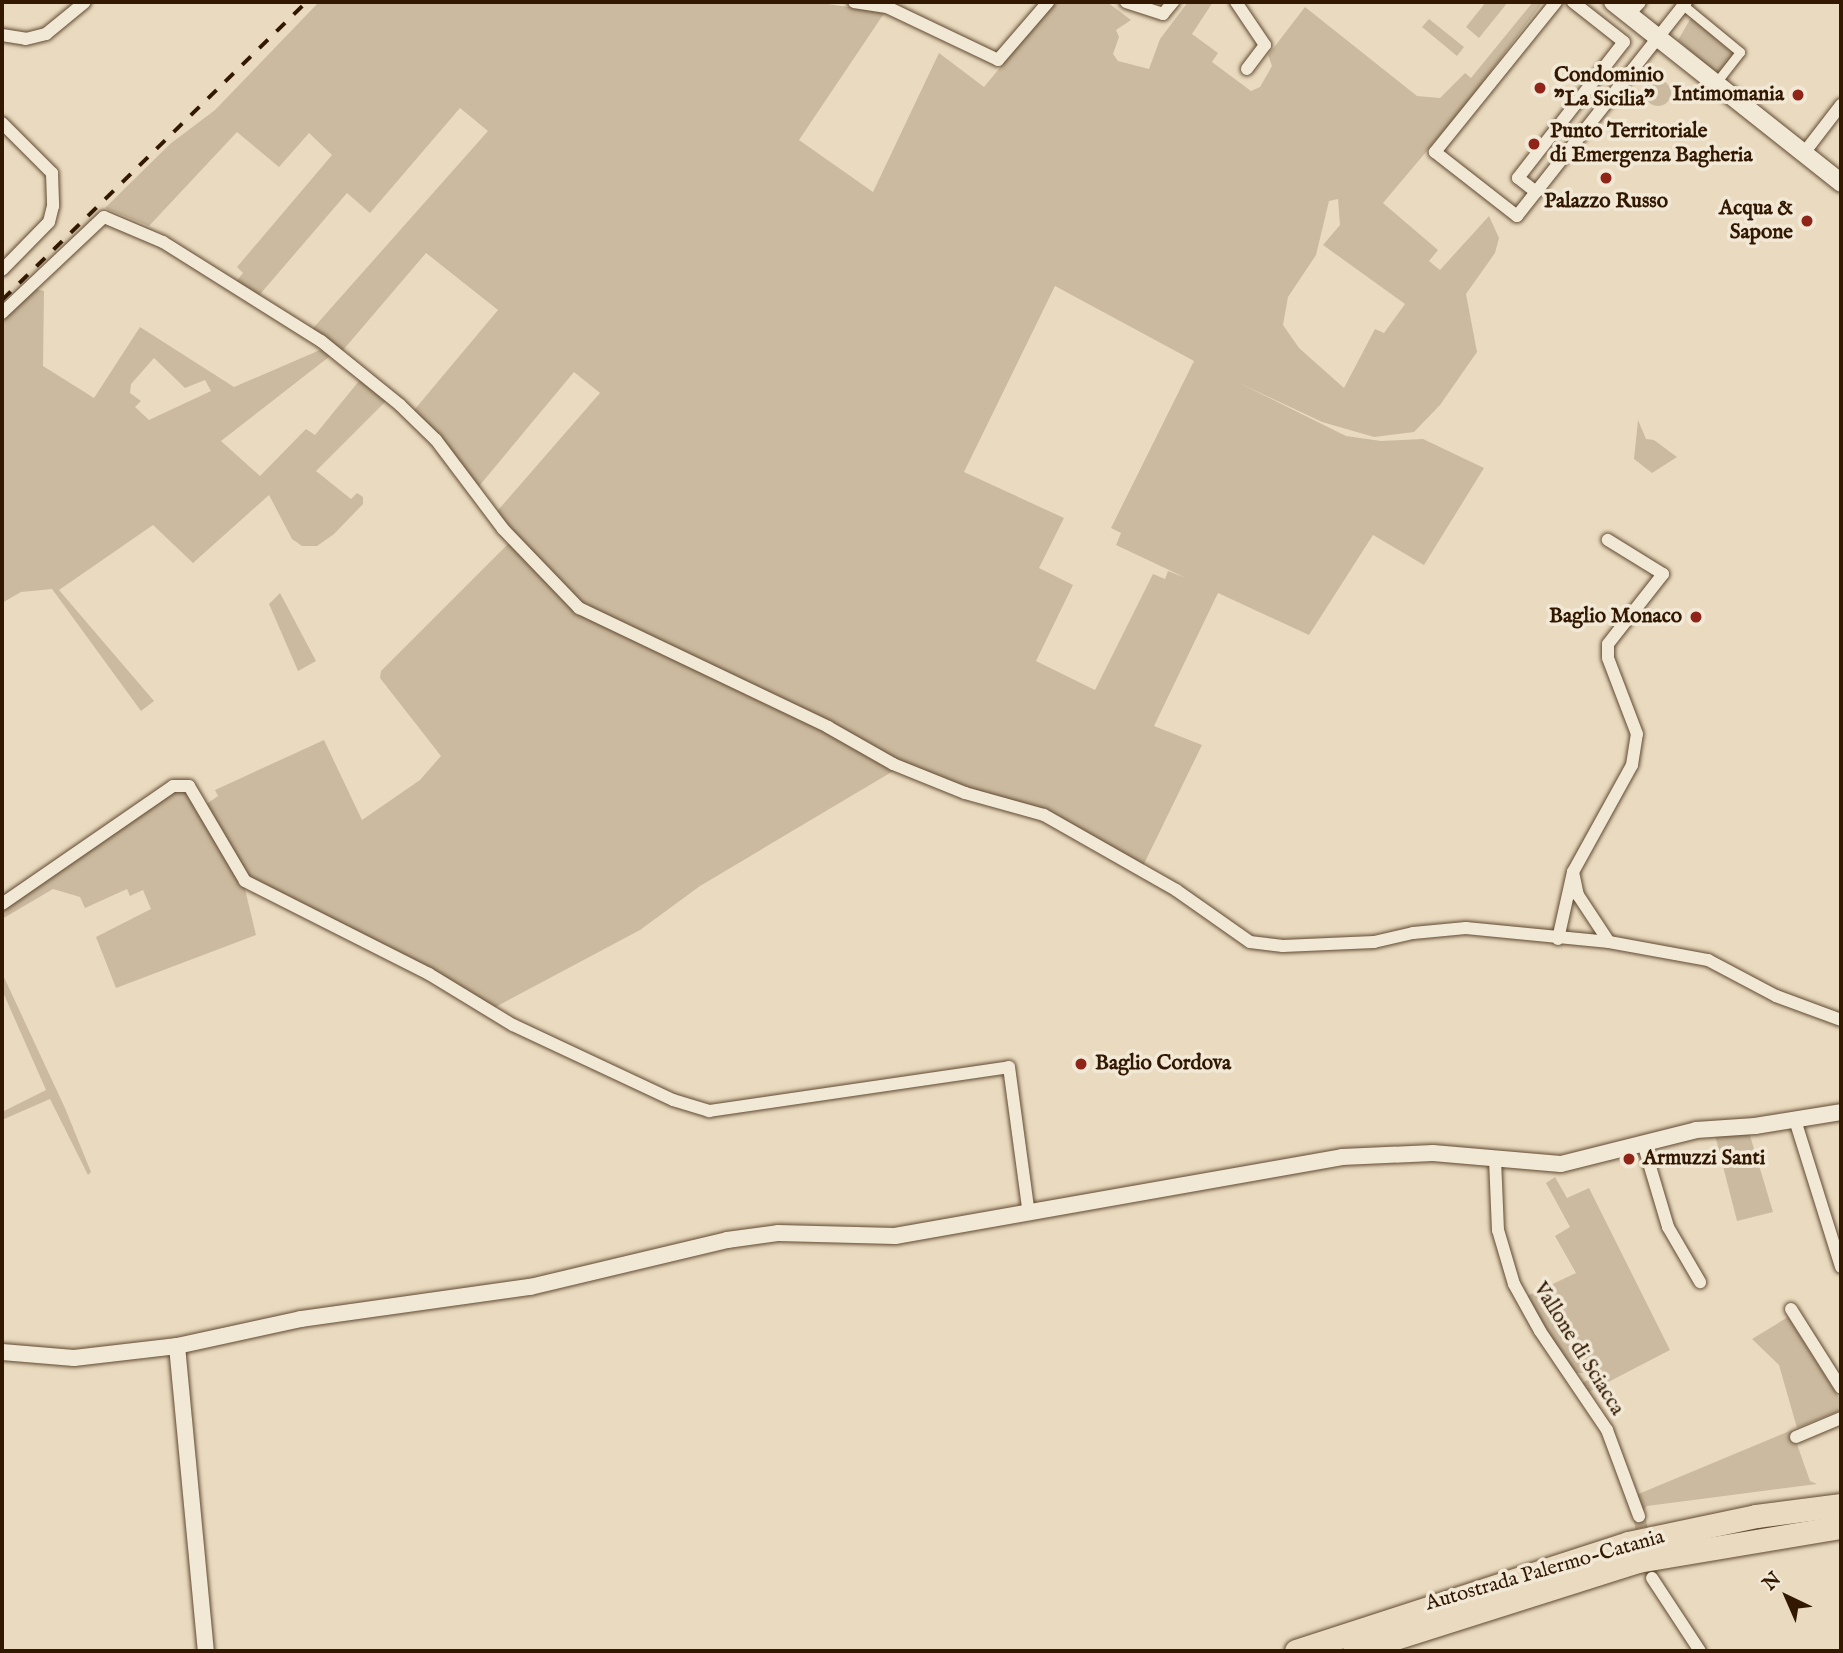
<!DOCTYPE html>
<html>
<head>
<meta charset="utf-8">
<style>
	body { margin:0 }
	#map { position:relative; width:1843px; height:1653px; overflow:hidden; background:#eadbc0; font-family:"IM FELL English",serif }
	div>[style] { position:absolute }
	.green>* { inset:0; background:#cbba9f }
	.round { border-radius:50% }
	.minor-tunnel>* { height:12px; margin-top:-6px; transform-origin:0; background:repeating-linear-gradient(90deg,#c5b49a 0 12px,transparent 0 18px) }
	.roads { filter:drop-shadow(0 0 2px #604930) drop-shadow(0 0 2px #604930) }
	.pedestrian>* { height:9px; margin:-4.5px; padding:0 4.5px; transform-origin:4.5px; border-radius:4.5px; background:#f1e8d6 }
	.minor>* { height:12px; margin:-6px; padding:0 6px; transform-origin:6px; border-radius:6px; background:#f1e8d6 }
	.tertiary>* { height:16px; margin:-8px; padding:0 8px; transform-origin:8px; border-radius:8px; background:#f1e8d6 }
	.secondary>* { height:18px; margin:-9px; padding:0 9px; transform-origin:9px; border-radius:9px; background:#f1e8d6 }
	.motorway>* { height:23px; margin:-11.5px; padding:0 11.5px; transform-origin:11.5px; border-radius:11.5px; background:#eadbc0 }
	.rail>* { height:3.5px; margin-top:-1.75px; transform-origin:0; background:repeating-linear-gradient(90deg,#321800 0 12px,transparent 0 24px) }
	.dots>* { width:19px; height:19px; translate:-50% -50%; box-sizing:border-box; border:4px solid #f1e8d6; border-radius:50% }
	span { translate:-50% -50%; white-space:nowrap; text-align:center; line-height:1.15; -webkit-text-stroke:7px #f1e8d6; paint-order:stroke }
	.poi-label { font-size:21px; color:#321800; font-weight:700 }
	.left { translate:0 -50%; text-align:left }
	.right { translate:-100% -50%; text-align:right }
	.street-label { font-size:21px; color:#321800 }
	.frame { position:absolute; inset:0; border:4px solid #321800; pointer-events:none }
	.north { position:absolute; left:1752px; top:1562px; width:70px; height:70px; -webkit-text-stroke:5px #f1e8d6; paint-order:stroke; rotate:316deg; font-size:19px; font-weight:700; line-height:28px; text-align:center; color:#321800 }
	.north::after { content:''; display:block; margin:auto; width:24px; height:32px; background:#321800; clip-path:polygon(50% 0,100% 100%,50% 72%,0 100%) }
</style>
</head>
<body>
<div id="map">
	<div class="green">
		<i style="clip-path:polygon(evenodd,319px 2px,813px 2px,885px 12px,799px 140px,873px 192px,939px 53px,984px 87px,1054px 2px,1107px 2px,1131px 20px,1116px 30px,1119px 37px,1113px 54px,1118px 61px,1149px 69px,1160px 39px,1188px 2px,1213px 2px,1192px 34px,1218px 53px,1212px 62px,1251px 91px,1260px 87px,1272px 66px,1268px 55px,1305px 7px,1417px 96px,1440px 98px,1465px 73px,1471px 78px,1533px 2px,1543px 2px,1464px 107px,1383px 203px,1438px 250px,1429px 261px,1440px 270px,1489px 216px,1499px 238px,1495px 253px,1466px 294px,1477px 352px,1440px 405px,1414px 432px,1374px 437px,1322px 422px,1233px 380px,1346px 436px,1381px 441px,1423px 439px,1484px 468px,1424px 565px,1373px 535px,1309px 635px,1218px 593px,1154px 726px,1202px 745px,1141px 870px,1044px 815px,895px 770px,700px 886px,640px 930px,488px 1011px,243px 881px,256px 935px,116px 988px,96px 937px,151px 909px,143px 890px,130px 896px,127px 889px,85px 908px,80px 897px,53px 889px,2px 919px,2px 904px,173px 786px,189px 786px,205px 805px,218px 796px,215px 790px,324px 740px,362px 820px,420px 780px,441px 756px,380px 678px,381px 671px,512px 540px,493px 516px,600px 393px,574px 372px,475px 491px,410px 415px,498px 310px,426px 253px,338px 356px,334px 353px,221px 441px,260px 476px,306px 429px,315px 435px,363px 376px,390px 397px,316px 471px,351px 499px,357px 493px,363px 497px,363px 504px,334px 534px,317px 546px,302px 546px,292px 539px,269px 495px,193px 563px,153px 525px,59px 590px,154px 701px,141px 711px,52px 589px,21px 592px,2px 603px,2px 322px,35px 289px,44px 291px,43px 366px,94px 398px,140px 327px,234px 387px,327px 347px,308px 334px,488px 131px,460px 108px,370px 213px,347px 193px,256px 299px,235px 283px,243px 273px,237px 267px,332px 155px,309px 133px,279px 167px,237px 132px,149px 226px,105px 208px,170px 144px,215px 110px,319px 2px,1338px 199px,1340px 225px,1323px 245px,1405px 304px,1384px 333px,1375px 329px,1344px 388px,1299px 348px,1283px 325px,1288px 297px,1316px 255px,1329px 201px,1338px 199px,319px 2px,1055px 286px,1194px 361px,1111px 528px,1121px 533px,1116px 545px,1186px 578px,1168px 571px,1165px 579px,1153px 574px,1095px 690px,1036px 661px,1073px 585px,1039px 568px,1064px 518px,964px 472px,1055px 286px,319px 2px,154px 358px,185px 388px,205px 380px,211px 391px,149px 420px,135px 407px,141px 401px,130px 393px,131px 384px,154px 358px)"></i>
		<i style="clip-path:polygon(1486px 2px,1508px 2px,1479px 38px,1466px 27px)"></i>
		<i style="clip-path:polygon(1691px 18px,1734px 54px,1717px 74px,1678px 40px)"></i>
		<i style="clip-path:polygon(1429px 19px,1464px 47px,1457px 56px,1422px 27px)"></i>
		<i class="round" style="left:1645px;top:80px;width:26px;height:26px"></i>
		<i style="clip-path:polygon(1638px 420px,1646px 439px,1654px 440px,1677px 457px,1652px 473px,1634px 459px)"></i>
		<i style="clip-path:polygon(280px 593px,316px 661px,298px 671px,269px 604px)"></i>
		<i style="clip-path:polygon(2px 973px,65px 1108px,91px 1172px,88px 1175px,50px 1099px,2px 1120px,2px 1112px,46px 1090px,2px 990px)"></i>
		<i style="clip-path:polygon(1749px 1132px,1773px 1212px,1737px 1221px,1715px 1135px)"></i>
		<i style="clip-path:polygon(1555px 1177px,1567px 1198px,1589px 1188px,1670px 1350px,1589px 1392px,1582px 1383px,1588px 1380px,1585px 1373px,1577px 1373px,1557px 1347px,1527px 1296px,1576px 1273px,1555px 1236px,1570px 1227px,1546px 1183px)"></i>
		<i style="clip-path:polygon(1788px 1317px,1841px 1401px,1841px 1410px,1797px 1428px,1779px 1365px,1752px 1339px)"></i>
		<i style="clip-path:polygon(1792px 1430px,1810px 1481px,1817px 1484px,1647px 1506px,1643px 1511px,1636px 1495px)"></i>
	</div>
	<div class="minor-tunnel">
		<i style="left:1639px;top:1516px;width:63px;rotate:78.2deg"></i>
	</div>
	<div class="roads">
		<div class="pedestrian">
			<i style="left:1683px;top:5px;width:74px;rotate:39.5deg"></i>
			<i style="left:1740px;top:52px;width:39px;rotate:128deg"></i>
		</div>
		<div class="minor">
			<i style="left:854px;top:2px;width:33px;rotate:9deg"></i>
			<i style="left:887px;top:7px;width:123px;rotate:25.5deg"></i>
			<i style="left:998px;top:60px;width:77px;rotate:-49.2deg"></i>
			<i style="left:1126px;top:2px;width:39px;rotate:18deg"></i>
			<i style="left:1236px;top:2px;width:52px;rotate:56deg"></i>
			<i style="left:1265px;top:45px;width:30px;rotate:127deg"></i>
			<i style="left:1556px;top:2px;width:193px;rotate:128.9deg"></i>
			<i style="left:1435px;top:152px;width:104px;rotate:38deg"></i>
			<i style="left:1517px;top:216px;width:273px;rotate:-51.7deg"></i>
			<i style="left:1163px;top:14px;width:16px;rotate:-50deg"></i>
			<i style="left:1629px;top:14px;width:16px;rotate:-47deg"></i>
			<i style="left:2px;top:35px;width:24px;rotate:9deg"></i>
			<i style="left:26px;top:39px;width:21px;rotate:-14deg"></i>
			<i style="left:46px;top:34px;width:50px;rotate:-39.4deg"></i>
			<i style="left:2px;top:123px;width:71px;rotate:45deg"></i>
			<i style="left:52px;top:173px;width:33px;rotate:88deg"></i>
			<i style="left:53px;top:206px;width:16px;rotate:104deg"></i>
			<i style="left:49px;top:222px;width:67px;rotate:134.4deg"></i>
			<i style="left:1804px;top:153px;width:61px;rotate:-52.4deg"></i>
			<i style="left:1536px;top:192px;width:23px;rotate:-142deg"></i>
			<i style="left:1518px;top:178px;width:172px;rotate:-52.1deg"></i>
			<i style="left:1624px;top:42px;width:65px;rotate:-141.9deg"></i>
			<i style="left:2px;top:313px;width:140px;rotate:-43.3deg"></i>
			<i style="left:104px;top:217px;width:64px;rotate:23deg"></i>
			<i style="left:163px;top:242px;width:186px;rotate:32.1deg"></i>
			<i style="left:321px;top:341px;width:102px;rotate:39deg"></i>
			<i style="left:400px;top:405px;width:50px;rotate:44.2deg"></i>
			<i style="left:436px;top:440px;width:111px;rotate:53deg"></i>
			<i style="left:503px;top:529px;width:110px;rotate:46.1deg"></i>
			<i style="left:579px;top:608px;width:276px;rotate:25.5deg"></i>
			<i style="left:828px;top:727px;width:75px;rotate:29.6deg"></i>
			<i style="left:893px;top:764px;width:78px;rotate:21.9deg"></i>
			<i style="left:965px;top:793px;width:82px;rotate:15.6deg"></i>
			<i style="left:1044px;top:815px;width:152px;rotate:29.6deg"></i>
			<i style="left:1176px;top:890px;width:90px;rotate:35.1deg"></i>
			<i style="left:1250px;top:942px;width:33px;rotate:7deg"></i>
			<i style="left:1283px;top:946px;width:91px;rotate:-2.5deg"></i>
			<i style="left:1374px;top:942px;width:40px;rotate:-13deg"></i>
			<i style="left:1413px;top:933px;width:53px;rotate:-5.4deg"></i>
			<i style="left:1466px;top:928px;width:144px;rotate:5.6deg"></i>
			<i style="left:1609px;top:942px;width:101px;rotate:10.3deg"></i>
			<i style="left:1708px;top:960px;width:77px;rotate:27.9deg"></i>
			<i style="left:1776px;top:996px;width:69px;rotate:20.3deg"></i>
			<i style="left:1573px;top:872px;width:122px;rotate:-61.1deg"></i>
			<i style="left:1632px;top:765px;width:31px;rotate:-81deg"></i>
			<i style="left:1637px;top:734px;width:81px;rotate:-110.9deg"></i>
			<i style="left:1608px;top:658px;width:14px;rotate:-90deg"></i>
			<i style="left:1608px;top:644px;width:89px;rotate:-51.8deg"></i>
			<i style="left:1663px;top:574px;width:65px;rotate:-148.3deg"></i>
			<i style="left:2px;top:904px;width:208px;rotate:-34.6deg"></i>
			<i style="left:173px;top:786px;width:16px"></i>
			<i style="left:189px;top:786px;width:110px;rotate:59.5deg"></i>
			<i style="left:245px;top:881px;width:206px;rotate:26.8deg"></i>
			<i style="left:429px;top:974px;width:98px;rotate:31.3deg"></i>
			<i style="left:513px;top:1025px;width:177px;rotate:25.1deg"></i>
			<i style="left:673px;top:1100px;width:38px;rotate:17deg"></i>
			<i style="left:709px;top:1111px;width:303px;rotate:-8.3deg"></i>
			<i style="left:1009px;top:1067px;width:148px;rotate:82.3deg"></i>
			<i style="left:1558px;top:939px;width:69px;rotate:-77.4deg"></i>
			<i style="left:1573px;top:872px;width:24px;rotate:78deg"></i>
			<i style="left:1578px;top:895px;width:56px;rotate:56.6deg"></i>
			<i style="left:1795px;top:1120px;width:154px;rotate:72.6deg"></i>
			<i style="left:1643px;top:1143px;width:88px;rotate:73.4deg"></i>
			<i style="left:1668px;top:1227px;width:64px;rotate:59.8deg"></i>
			<i style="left:1495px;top:1159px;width:71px;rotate:87.6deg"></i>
			<i style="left:1498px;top:1230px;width:56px;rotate:73.5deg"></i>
			<i style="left:1514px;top:1284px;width:54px;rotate:61deg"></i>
			<i style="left:1540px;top:1331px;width:120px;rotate:55.9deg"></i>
			<i style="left:1607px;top:1430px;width:92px;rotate:69.6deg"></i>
			<i style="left:1791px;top:1309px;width:93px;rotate:57.7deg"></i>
			<i style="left:1796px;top:1437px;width:49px;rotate:-22.9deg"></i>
			<i style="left:1652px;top:1578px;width:87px;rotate:56.7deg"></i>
		</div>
		<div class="tertiary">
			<i style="left:177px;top:1346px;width:306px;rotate:84.6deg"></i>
			<i style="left:2px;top:1352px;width:72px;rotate:4.8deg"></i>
			<i style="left:74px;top:1358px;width:104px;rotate:-6.6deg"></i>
			<i style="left:177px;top:1346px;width:127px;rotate:-12.3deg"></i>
			<i style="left:301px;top:1319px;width:231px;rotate:-8deg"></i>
			<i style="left:530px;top:1287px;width:203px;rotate:-13.4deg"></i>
			<i style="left:727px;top:1240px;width:51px;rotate:-7.8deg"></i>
			<i style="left:778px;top:1233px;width:117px;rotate:1.5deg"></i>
			<i style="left:895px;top:1236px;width:454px;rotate:-10deg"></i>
			<i style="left:1342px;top:1157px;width:91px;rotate:-2.5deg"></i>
			<i style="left:1433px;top:1153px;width:128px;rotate:4.9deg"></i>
			<i style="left:1561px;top:1164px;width:139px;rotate:-14.1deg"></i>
			<i style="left:1696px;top:1130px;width:59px;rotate:-3.9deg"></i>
			<i style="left:1755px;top:1126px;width:87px;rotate:-9.2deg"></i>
		</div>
		<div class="secondary">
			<i style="left:1613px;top:2px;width:291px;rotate:38.4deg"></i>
		</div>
		<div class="motorway">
			<i style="left:1296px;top:1651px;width:349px;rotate:-18deg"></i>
			<i style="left:1628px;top:1543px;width:131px;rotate:-11.9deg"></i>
			<i style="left:1756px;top:1516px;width:86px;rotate:-7.4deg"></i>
			<i style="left:1354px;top:1651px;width:297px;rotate:-17.6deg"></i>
			<i style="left:1637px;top:1561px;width:207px;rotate:-9.5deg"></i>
		</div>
	</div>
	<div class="rail">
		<i style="left:2px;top:300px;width:426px;rotate:-44.4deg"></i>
	</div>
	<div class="dots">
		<i style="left:1540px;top:88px;background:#8f2418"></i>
		<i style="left:1798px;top:95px;background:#8f2418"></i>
		<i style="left:1534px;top:144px;background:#8f2418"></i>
		<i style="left:1606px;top:178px;background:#8f2418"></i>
		<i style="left:1807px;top:221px;background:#8f2418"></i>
		<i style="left:1696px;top:617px;background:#8f2418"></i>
		<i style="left:1081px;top:1064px;background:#8f2418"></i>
		<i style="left:1629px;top:1159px;background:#8f2418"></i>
	</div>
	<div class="poi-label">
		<span class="left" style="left:1554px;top:88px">Condominio<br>"La Sicilia"</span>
		<span class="right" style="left:1784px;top:95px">Intimomania</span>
		<span class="left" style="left:1550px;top:144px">Punto Territoriale<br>di Emergenza Bagheria</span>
		<span style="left:1606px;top:202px">Palazzo Russo</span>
		<span class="right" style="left:1793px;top:221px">Acqua &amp;<br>Sapone</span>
		<span class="right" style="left:1682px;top:617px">Baglio Monaco</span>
		<span class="left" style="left:1095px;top:1064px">Baglio Cordova</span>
		<span class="left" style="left:1643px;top:1159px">Armuzzi Santi</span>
	</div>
	<div class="street-label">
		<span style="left:1578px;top:1349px;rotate:58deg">Vallone di Sciacca</span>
		<span style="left:1545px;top:1571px;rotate:-16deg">Autostrada Palermo-Catania</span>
	</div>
	<div class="frame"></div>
	<div class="north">N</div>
</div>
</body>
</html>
